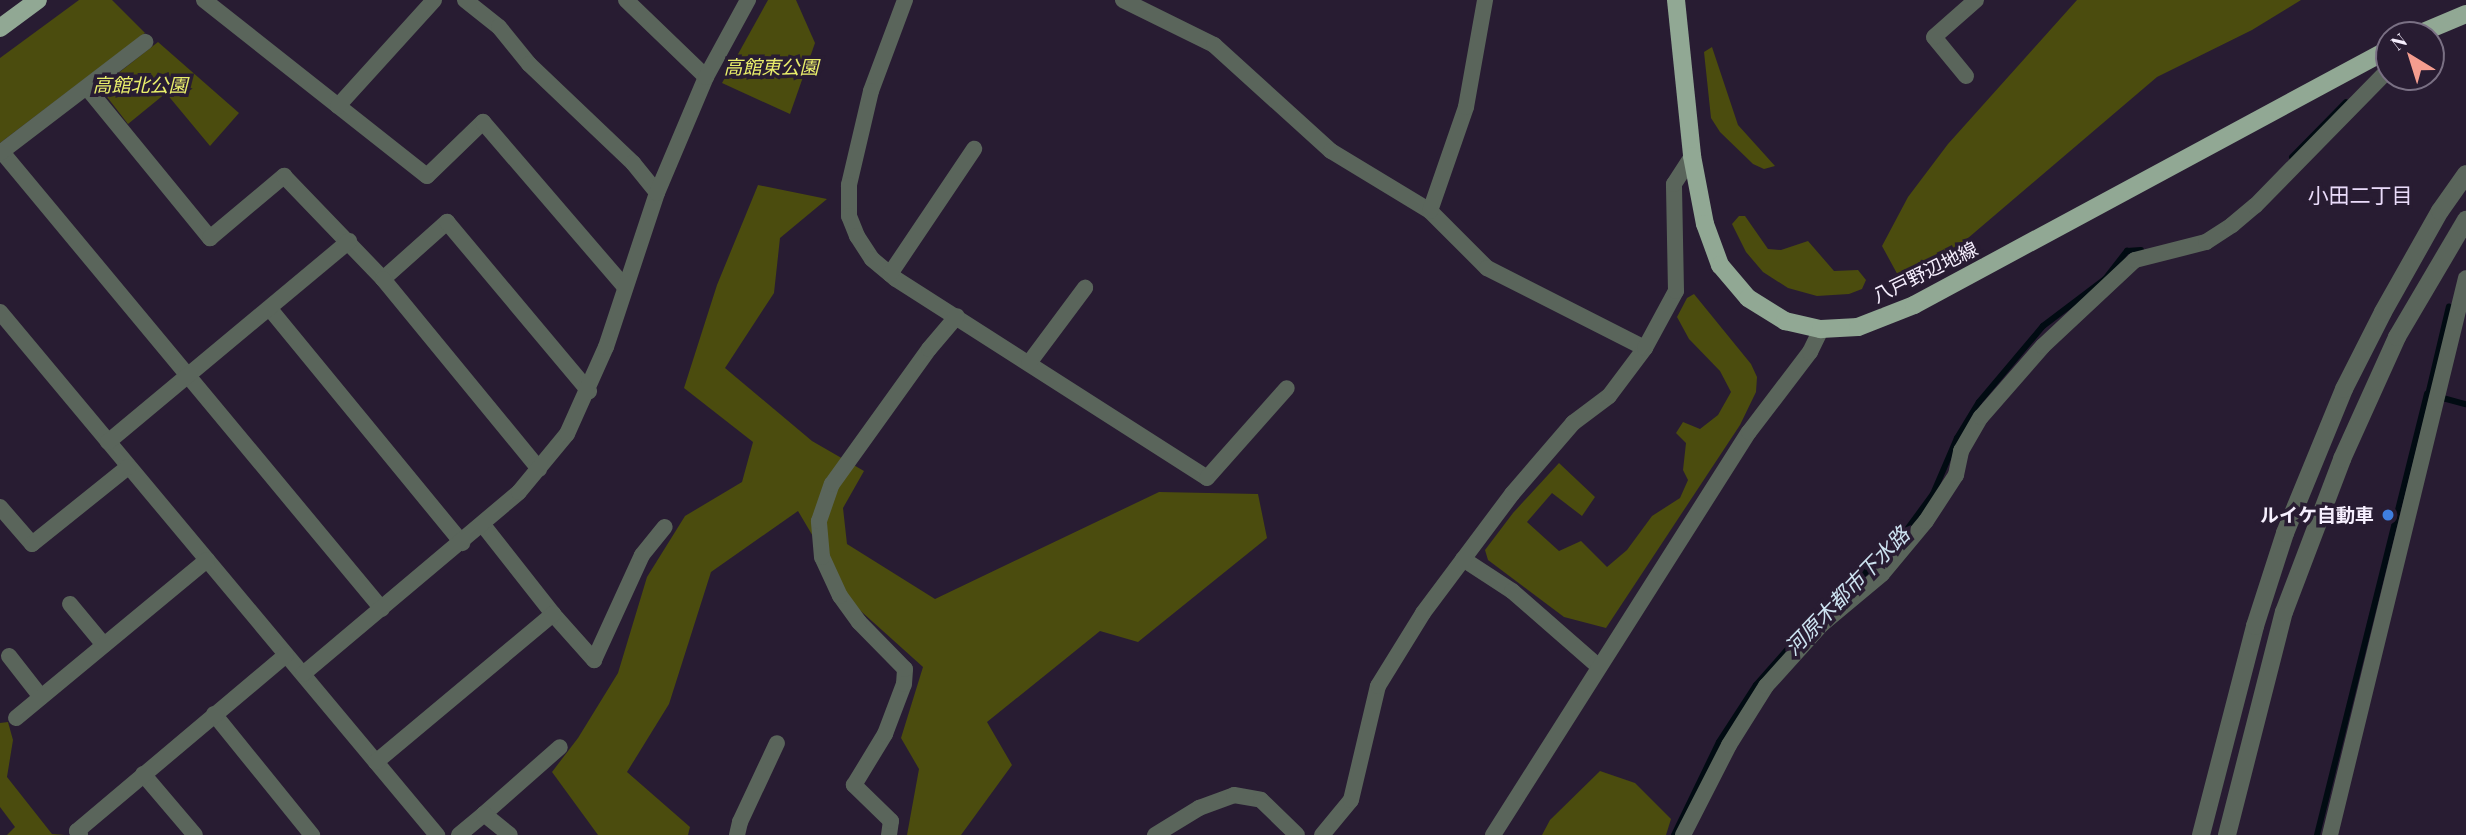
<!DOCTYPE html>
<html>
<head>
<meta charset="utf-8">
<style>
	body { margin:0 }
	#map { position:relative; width:2466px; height:835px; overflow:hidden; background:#281c32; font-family:"Playfair Display","Noto Sans JP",serif }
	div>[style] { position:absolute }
	.green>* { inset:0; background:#4b4c0e }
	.stream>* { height:6px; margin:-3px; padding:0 3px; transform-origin:3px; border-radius:3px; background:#010b12 }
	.minor>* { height:16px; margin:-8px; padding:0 8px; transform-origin:8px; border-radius:8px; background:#5a655b }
	.tertiary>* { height:18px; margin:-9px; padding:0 9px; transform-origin:9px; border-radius:9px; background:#5a655b }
	.primary>* { height:18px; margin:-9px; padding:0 9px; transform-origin:9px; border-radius:9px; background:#91a894 }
	.dots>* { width:19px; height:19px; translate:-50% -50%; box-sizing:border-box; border:4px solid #281c32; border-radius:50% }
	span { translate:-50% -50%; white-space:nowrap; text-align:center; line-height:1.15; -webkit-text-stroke:7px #281c32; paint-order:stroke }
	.park-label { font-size:19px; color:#e9ee6b; font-style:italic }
	.street-label { font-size:19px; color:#f6effe }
	.poi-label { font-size:19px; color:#f6effe; font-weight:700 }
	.right { translate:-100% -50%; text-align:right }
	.neighbourhood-label { font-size:21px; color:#eadbfa }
	.water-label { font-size:21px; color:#cde3f1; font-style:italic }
	.north { position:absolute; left:2375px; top:21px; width:70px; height:70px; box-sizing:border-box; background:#281c32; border:2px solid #7a7084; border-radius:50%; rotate:322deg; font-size:19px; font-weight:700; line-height:28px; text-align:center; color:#f6effe }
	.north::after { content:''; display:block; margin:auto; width:24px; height:32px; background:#f59d8f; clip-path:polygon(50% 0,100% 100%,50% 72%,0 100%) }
</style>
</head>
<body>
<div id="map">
	<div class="green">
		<i style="clip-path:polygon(79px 0,112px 0,145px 33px,0 143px,0 58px)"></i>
		<i style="clip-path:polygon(768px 0,796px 0,815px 43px,790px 114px,722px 83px)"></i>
		<i style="clip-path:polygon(2077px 0,2301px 0,2252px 30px,2157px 77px,1947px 256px,1900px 279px,1882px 246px,1908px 197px,1948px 144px)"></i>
		<i style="clip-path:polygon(158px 42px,239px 113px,210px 146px,166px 93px,128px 124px,104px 93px,103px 85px)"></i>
		<i style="clip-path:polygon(1712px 47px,1738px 125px,1775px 166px,1764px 169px,1753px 164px,1720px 132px,1711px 118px,1704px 52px)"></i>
		<i style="clip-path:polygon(758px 185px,827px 199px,780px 238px,774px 293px,725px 368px,812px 441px,864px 471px,843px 508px,847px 544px,935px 599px,1159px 492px,1258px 494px,1267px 538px,1138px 642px,1100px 631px,987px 722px,1012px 765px,961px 835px,907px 835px,919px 769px,901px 738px,923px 667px,853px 604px,798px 511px,711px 572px,669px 704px,627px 772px,690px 827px,688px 835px,598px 835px,552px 772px,578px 738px,618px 673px,647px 577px,685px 516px,742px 482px,753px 442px,684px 388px,717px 285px)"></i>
		<i style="clip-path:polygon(1739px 216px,1745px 216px,1768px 249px,1781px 250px,1808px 241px,1834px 271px,1858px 270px,1866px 280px,1862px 289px,1849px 294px,1817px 296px,1788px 288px,1763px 272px,1746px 252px,1732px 224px)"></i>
		<i style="clip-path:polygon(1694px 294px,1751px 364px,1757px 377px,1756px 392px,1740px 425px,1606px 628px,1564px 617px,1488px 560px,1485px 550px,1513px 513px,1559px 463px,1595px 497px,1582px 516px,1552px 493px,1527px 522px,1559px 551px,1581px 541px,1607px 567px,1627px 550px,1652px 516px,1680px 498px,1688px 480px,1683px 470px,1686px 443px,1676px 433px,1683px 422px,1700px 429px,1718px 415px,1731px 392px,1720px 371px,1689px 339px,1677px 317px,1687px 298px)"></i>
		<i style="clip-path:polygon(8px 722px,13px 740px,7px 777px,52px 834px,65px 835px,7px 835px,15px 827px,0 807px,0 723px)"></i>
		<i style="clip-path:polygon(1600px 771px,1635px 783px,1671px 819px,1666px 835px,1542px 835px,1550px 820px)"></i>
	</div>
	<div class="stream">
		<i style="left:2292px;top:157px;width:77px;rotate:-45.5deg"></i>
		<i style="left:2428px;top:395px;width:91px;rotate:-76.7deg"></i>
		<i style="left:2439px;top:397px;width:28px;rotate:15deg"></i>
		<i style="left:1674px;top:835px;width:103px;rotate:-64.2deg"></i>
		<i style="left:1719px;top:742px;width:68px;rotate:-57deg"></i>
		<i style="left:1756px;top:685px;width:76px;rotate:-48.7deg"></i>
		<i style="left:1806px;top:628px;width:125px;rotate:-43deg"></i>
		<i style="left:1897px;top:543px;width:61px;rotate:-53.7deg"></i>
		<i style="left:1933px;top:494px;width:61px;rotate:-66.8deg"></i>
		<i style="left:1957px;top:438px;width:42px;rotate:-58.6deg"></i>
		<i style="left:1979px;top:402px;width:99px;rotate:-49.9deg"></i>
		<i style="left:2043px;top:326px;width:78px;rotate:-37.2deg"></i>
		<i style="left:2105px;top:279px;width:36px;rotate:-52deg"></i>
		<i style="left:2127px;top:251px;width:14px;rotate:-4deg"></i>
		<i style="left:2317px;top:835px;width:455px;rotate:-76deg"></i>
	</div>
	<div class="minor">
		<i style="left:204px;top:0;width:284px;rotate:38.3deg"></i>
		<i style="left:427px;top:176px;width:78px;rotate:-44deg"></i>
		<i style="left:483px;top:122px;width:216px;rotate:49.3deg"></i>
		<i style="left:465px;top:0;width:43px;rotate:38.5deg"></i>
		<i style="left:499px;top:27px;width:48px;rotate:51deg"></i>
		<i style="left:529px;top:64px;width:144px;rotate:43.6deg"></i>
		<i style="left:633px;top:163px;width:38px;rotate:51deg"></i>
		<i style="left:626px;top:0;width:111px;rotate:43.9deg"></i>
		<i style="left:905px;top:0;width:97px;rotate:110.5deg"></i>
		<i style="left:871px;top:91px;width:97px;rotate:103.2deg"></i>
		<i style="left:849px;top:185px;width:31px;rotate:90deg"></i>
		<i style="left:849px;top:216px;width:22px;rotate:68deg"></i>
		<i style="left:857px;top:236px;width:27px;rotate:57deg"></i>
		<i style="left:872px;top:259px;width:31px;rotate:40deg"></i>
		<i style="left:896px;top:279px;width:369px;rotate:32.6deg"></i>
		<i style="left:1207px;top:478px;width:120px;rotate:-48.4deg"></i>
		<i style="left:1123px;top:0;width:102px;rotate:26.3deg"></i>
		<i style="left:1214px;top:45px;width:158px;rotate:42.2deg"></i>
		<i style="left:1331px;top:151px;width:116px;rotate:31.2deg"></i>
		<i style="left:1430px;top:211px;width:81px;rotate:45deg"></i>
		<i style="left:1487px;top:268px;width:177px;rotate:26.9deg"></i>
		<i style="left:1966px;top:76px;width:50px;rotate:-129.4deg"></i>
		<i style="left:1934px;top:37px;width:56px;rotate:-41.4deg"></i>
		<i style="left:88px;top:89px;width:193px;rotate:50.7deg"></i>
		<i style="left:210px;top:238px;width:97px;rotate:-40deg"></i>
		<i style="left:284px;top:176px;width:143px;rotate:46.1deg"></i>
		<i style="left:383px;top:279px;width:86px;rotate:-41.7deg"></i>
		<i style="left:447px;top:222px;width:221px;rotate:50deg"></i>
		<i style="left:338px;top:106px;width:143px;rotate:-47.8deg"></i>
		<i style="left:2px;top:152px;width:594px;rotate:50.26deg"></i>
		<i style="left:0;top:153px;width:183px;rotate:-37.4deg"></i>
		<i style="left:1430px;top:211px;width:110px;rotate:-70.9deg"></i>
		<i style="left:1466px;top:107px;width:109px;rotate:-79.9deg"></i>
		<i style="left:890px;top:274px;width:151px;rotate:-56.1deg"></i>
		<i style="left:383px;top:279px;width:246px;rotate:50.6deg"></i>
		<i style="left:270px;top:309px;width:303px;rotate:50.6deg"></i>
		<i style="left:0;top:312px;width:682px;rotate:50.12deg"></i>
		<i style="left:1029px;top:363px;width:94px;rotate:-53.3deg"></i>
		<i style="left:108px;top:442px;width:314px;rotate:-39.8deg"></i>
		<i style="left:0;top:507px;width:49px;rotate:49.1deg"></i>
		<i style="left:32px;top:544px;width:123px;rotate:-38.7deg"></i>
		<i style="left:483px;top:525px;width:113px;rotate:51.8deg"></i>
		<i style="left:553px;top:614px;width:62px;rotate:48.3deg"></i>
		<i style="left:594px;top:660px;width:115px;rotate:-65.4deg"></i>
		<i style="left:642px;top:555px;width:36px;rotate:-51deg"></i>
		<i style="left:1463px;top:559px;width:59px;rotate:33.1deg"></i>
		<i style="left:1512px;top:591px;width:114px;rotate:41.1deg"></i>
		<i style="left:70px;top:604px;width:53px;rotate:50.3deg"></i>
		<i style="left:9px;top:656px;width:52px;rotate:52deg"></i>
		<i style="left:303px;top:674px;width:282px;rotate:-40.1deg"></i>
		<i style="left:519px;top:492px;width:75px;rotate:-50.4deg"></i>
		<i style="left:567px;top:434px;width:95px;rotate:-65.9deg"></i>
		<i style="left:606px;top:347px;width:162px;rotate:-71.7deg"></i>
		<i style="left:657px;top:193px;width:126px;rotate:-67.1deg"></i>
		<i style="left:706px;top:77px;width:88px;rotate:-61.4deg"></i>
		<i style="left:214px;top:714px;width:156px;rotate:51deg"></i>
		<i style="left:16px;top:718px;width:248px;rotate:-39.6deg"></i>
		<i style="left:376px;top:762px;width:231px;rotate:-39.9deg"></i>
		<i style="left:143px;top:774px;width:80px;rotate:49.6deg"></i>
		<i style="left:484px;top:814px;width:101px;rotate:-41.4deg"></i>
		<i style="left:80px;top:835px;width:5px;rotate:-127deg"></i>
		<i style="left:77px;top:831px;width:273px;rotate:-40.1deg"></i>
		<i style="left:459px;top:835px;width:33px;rotate:-40deg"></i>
		<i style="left:484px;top:814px;width:33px;rotate:39deg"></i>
		<i style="left:737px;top:835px;width:13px;rotate:-77deg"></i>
		<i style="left:740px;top:822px;width:87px;rotate:-64.9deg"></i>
		<i style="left:889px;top:835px;width:14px;rotate:-82deg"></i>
		<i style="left:891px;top:821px;width:52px;rotate:-135.8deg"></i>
		<i style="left:854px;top:785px;width:60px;rotate:-58.7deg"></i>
		<i style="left:885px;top:734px;width:53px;rotate:-69.2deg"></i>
		<i style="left:904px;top:684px;width:15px;rotate:-86deg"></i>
		<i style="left:905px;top:669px;width:66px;rotate:-134.4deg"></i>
		<i style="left:859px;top:622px;width:32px;rotate:-126deg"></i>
		<i style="left:840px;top:596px;width:43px;rotate:-114.8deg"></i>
		<i style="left:822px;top:557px;width:36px;rotate:-95deg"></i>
		<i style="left:819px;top:521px;width:39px;rotate:-71deg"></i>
		<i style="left:832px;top:484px;width:166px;rotate:-54.3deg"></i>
		<i style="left:929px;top:349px;width:43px;rotate:-49.7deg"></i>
		<i style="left:1155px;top:835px;width:52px;rotate:-31.5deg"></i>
		<i style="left:1199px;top:808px;width:37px;rotate:-20deg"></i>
		<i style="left:1234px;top:795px;width:27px;rotate:10deg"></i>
		<i style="left:1261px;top:800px;width:50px;rotate:44.2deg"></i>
		<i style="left:1322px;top:835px;width:45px;rotate:-50.4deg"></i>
		<i style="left:1351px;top:800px;width:117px;rotate:-76.7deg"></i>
		<i style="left:1378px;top:686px;width:86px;rotate:-58.3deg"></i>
		<i style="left:1423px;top:613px;width:149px;rotate:-53.2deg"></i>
		<i style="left:1512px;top:494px;width:94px;rotate:-49.3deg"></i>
		<i style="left:1573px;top:423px;width:45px;rotate:-36.9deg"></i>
		<i style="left:1609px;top:396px;width:60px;rotate:-53.1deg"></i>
		<i style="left:1645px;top:348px;width:65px;rotate:-61.5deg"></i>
		<i style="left:1676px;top:291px;width:107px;rotate:-91.1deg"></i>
		<i style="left:1674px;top:184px;width:33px;rotate:-57deg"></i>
		<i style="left:1493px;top:835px;width:477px;rotate:-57.6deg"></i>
		<i style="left:1749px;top:432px;width:101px;rotate:-52.7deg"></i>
		<i style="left:1810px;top:352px;width:25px;rotate:-64deg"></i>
		<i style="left:1683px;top:835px;width:101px;rotate:-62.9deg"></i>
		<i style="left:1729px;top:745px;width:70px;rotate:-57.9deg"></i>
		<i style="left:1766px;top:686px;width:84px;rotate:-47.9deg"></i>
		<i style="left:1822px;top:624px;width:78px;rotate:-39.8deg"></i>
		<i style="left:1882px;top:574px;width:69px;rotate:-50.3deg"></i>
		<i style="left:1926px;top:521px;width:55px;rotate:-56.9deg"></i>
		<i style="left:1956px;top:475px;width:25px;rotate:-78deg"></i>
		<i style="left:1961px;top:451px;width:39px;rotate:-60deg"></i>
		<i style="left:1981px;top:417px;width:94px;rotate:-48.9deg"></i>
		<i style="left:2043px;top:346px;width:126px;rotate:-43.1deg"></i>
		<i style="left:2135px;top:260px;width:73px;rotate:-14.2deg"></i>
		<i style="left:2206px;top:242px;width:31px;rotate:-33deg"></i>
		<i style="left:2232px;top:225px;width:30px;rotate:-40deg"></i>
		<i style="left:2255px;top:206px;width:192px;rotate:-45.6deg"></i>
		<i style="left:2330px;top:835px;width:573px;rotate:-76.28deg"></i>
	</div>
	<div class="tertiary">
		<i style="left:2201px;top:835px;width:216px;rotate:-75.5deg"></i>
		<i style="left:2255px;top:626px;width:98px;rotate:-72.1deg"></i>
		<i style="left:2285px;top:533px;width:156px;rotate:-67.7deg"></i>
		<i style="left:2344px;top:389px;width:86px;rotate:-63.1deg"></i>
		<i style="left:2383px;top:312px;width:116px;rotate:-60.6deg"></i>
		<i style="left:2440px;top:211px;width:45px;rotate:-54.9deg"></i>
		<i style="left:2227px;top:835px;width:230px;rotate:-75.7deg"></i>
		<i style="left:2284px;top:612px;width:164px;rotate:-69.2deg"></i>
		<i style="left:2342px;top:459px;width:134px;rotate:-65.7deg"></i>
		<i style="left:2397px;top:337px;width:136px;rotate:-59.5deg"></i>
	</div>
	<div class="primary">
		<i style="left:1676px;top:0;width:157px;rotate:84.1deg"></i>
		<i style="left:1692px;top:156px;width:69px;rotate:79.2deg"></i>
		<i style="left:1705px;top:224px;width:44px;rotate:69.9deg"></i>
		<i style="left:1720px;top:265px;width:43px;rotate:49.7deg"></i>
		<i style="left:1748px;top:298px;width:44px;rotate:31.9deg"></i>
		<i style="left:1785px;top:321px;width:37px;rotate:13deg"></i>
		<i style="left:1821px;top:329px;width:37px;rotate:-3deg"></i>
		<i style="left:1858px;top:327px;width:60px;rotate:-21.4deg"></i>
		<i style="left:1914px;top:305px;width:540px;rotate:-28.32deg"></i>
		<i style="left:0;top:28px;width:47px;rotate:-36.4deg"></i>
		<i style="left:2416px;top:35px;width:54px;rotate:-22.8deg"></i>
	</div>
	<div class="dots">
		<i style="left:2388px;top:515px;background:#3f7fe0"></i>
	</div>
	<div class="park-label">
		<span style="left:771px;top:67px">高館東公園</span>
		<span style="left:140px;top:85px">高館北公園</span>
	</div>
	<div class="street-label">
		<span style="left:1925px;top:272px;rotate:-26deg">八戸野辺地線</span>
	</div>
	<div class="poi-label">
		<span class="right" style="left:2374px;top:515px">ルイケ自動車</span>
	</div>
	<div class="neighbourhood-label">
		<span style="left:2360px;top:194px">小田二丁目</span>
	</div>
	<div class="water-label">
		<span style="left:1846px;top:590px;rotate:-46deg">河原木都市下水路</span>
	</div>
	<div class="north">N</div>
</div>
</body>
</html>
